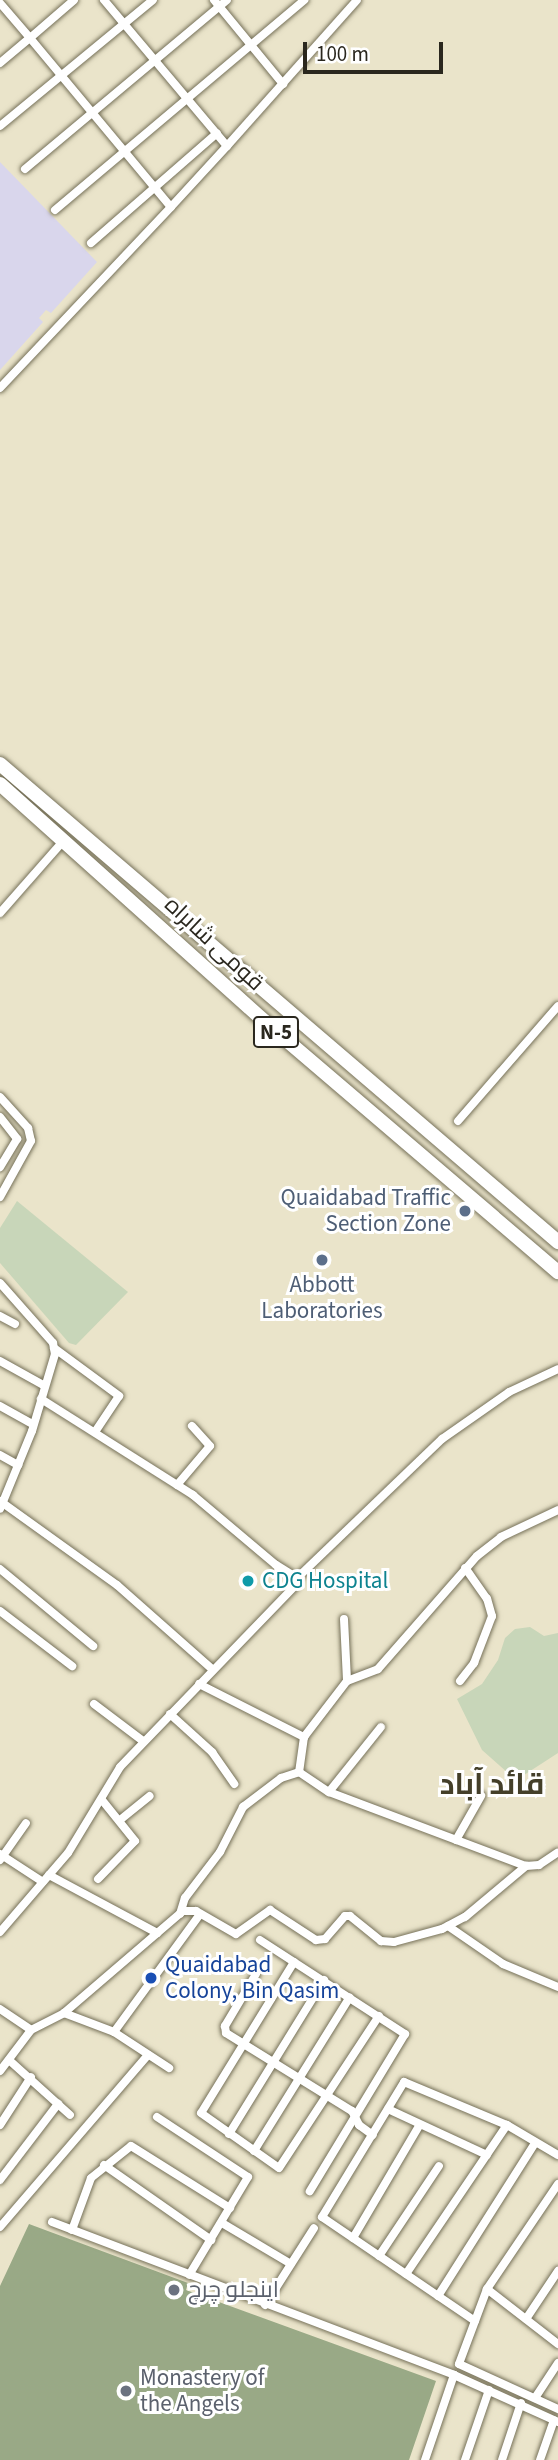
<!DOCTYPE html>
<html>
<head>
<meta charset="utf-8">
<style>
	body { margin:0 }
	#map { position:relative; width:558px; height:2460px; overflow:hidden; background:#eae4ca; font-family:"Source Sans 3",Cairo,sans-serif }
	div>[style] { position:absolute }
	.industrial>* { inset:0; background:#d9d6ec }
	.green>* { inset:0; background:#c8d6b9 }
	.forest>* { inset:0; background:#99a986 }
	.roads { filter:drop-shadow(0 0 2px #767159) drop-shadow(0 0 2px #767159) }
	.minor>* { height:8px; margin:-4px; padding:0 4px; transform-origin:4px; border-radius:4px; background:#fff }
	.trunk>* { height:14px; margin:-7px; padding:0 7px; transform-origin:7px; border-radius:7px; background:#fff }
	.dots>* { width:19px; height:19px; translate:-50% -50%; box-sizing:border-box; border:4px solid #fff; border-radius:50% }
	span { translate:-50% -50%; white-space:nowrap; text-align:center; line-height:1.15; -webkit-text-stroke:6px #fff; paint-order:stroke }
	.shield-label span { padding:2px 5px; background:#fff; border:2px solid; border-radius:5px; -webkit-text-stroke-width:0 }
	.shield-label { font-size:21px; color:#2a271e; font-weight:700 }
	.street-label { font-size:23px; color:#2a271e }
	.service-label { font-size:23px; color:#4e5e75 }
	.right { translate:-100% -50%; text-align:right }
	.culture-label { font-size:23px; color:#0d838f }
	.left { translate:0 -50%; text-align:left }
	.transit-label { font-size:23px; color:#164399 }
	.worship-label { font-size:23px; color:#5b616d }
	.district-label { font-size:30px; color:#443f29; font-weight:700 }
	.scale { position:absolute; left:303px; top:42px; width:140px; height:32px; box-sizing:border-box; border:4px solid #2a271e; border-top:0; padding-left:9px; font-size:21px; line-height:24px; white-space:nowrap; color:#2a271e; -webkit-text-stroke:5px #fff; paint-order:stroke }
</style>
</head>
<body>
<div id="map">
	<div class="industrial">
		<i style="clip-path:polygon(0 162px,97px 262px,51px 313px,46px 310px,39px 318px,43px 322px,0 370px)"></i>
	</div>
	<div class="green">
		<i style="clip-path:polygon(17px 1201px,128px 1292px,76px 1345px,69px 1343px,0 1263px,0 1228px)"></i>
		<i style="clip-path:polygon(530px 1627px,544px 1636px,558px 1633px,558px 1753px,524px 1775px,514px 1767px,508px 1773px,482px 1750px,457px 1699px,482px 1684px,498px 1660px,505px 1638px,515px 1629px)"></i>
	</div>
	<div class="forest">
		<i style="clip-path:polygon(29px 2224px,188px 2283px,186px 2290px,436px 2381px,409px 2460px,0 2460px,0 2286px)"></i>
	</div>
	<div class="roads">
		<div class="minor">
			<i style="left:104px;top:0;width:191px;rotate:49.9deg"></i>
			<i style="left:227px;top:146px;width:83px;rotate:132.6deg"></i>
			<i style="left:214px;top:0;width:109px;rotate:50.6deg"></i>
			<i style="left:0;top:3px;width:46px;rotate:49.4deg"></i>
			<i style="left:30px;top:38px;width:58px;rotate:-40.8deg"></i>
			<i style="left:0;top:63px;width:39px;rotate:-40deg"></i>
			<i style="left:30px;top:38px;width:220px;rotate:50.2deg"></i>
			<i style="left:171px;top:207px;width:249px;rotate:133.4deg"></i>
			<i style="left:0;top:126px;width:198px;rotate:-39.5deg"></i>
			<i style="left:227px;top:146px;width:195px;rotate:-48.3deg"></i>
			<i style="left:25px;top:169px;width:263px;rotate:-39.9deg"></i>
			<i style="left:55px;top:210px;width:326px;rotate:-40.1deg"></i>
			<i style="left:91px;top:243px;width:167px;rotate:-41.1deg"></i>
			<i style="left:0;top:913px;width:98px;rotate:-48.7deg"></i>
			<i style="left:0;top:1097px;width:42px;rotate:47.9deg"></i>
			<i style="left:28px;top:1128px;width:13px;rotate:77deg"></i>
			<i style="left:31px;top:1141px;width:64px;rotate:119deg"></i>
			<i style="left:0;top:1117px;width:28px;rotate:52deg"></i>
			<i style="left:17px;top:1139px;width:33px;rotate:121deg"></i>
			<i style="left:458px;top:1121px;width:152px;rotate:-49deg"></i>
			<i style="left:0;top:1283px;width:80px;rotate:48.5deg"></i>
			<i style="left:53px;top:1343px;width:11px;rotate:80deg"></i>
			<i style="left:55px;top:1354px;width:80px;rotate:106.6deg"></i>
			<i style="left:32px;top:1431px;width:84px;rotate:112.3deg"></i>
			<i style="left:0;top:1316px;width:17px;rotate:28deg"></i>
			<i style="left:54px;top:1348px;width:81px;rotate:36.4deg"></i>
			<i style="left:119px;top:1396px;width:43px;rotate:123.7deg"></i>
			<i style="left:0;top:1361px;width:51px;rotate:29.1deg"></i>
			<i style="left:0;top:1406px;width:38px;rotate:29deg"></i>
			<i style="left:0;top:1455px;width:21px;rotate:29deg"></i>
			<i style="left:177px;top:1485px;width:51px;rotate:-49.8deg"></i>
			<i style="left:210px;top:1446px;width:27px;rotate:-132deg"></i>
			<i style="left:0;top:1501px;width:144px;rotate:35.7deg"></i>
			<i style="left:117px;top:1585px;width:128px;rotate:41.5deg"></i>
			<i style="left:0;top:1569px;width:121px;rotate:39.6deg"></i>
			<i style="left:297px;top:1578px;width:201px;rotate:-43.8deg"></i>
			<i style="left:442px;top:1439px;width:82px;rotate:-35deg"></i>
			<i style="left:509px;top:1392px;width:54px;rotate:-25.1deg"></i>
			<i style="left:0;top:1611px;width:91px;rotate:37.4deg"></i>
			<i style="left:344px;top:1619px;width:62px;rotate:87.2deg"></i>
			<i style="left:460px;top:1681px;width:23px;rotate:-52deg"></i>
			<i style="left:474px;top:1663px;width:50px;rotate:-69deg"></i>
			<i style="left:492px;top:1616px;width:18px;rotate:-106deg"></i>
			<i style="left:487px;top:1599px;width:38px;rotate:-125deg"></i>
			<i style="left:199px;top:1684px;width:118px;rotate:26.8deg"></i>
			<i style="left:304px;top:1737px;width:71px;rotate:-52.5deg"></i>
			<i style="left:347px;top:1681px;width:33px;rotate:-21deg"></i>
			<i style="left:378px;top:1669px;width:150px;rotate:-48.8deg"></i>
			<i style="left:477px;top:1556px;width:31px;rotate:-38deg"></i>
			<i style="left:501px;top:1537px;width:63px;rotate:-25.3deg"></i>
			<i style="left:94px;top:1704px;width:61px;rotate:37.1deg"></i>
			<i style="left:170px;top:1714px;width:57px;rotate:42.1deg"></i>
			<i style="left:212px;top:1752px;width:39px;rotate:55deg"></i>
			<i style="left:304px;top:1737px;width:35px;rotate:98deg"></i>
			<i style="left:299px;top:1772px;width:36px;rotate:34deg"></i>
			<i style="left:329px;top:1792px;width:210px;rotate:20.6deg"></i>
			<i style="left:526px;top:1866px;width:13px;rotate:-4deg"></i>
			<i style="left:539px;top:1865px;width:22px;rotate:-34deg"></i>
			<i style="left:329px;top:1792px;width:83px;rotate:-51.3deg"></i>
			<i style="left:120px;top:1820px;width:38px;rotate:-39deg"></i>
			<i style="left:456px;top:1840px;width:51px;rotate:-60.4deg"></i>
			<i style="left:0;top:1854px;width:51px;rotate:33.1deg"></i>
			<i style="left:0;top:1860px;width:45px;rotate:-54.9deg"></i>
			<i style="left:49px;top:1875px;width:123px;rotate:28.2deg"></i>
			<i style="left:98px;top:1879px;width:53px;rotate:-45.8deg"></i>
			<i style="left:135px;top:1841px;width:53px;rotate:-128.8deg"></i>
			<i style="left:180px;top:1914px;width:17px;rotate:-73deg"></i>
			<i style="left:185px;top:1898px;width:58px;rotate:-52.7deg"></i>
			<i style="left:220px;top:1852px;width:51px;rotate:-62.9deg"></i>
			<i style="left:243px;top:1807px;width:48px;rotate:-37.3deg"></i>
			<i style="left:281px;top:1778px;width:19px;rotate:-18deg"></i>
			<i style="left:448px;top:1926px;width:67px;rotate:34.6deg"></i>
			<i style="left:503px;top:1964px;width:60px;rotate:22.7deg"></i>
			<i style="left:0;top:1932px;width:104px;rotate:-49.3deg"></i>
			<i style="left:68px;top:1853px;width:100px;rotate:-58.8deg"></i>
			<i style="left:120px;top:1767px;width:252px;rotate:-46deg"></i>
			<i style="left:295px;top:1586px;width:8px;rotate:-76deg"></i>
			<i style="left:297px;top:1578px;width:25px;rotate:-148deg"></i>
			<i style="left:276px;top:1565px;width:109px;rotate:-139.9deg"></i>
			<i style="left:193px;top:1495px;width:180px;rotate:-147.7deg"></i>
			<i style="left:260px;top:1940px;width:173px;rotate:33deg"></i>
			<i style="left:405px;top:2034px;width:184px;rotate:121.2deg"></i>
			<i style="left:294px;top:1962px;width:177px;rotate:121.6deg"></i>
			<i style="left:201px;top:2113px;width:95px;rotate:35.2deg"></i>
			<i style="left:279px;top:2168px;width:182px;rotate:-56.7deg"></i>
			<i style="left:256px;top:1974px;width:61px;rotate:120.8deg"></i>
			<i style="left:225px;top:2026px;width:7px;rotate:82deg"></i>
			<i style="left:226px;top:2033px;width:148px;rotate:31.8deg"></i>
			<i style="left:352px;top:2111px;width:16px;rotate:63deg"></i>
			<i style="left:359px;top:2125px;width:17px;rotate:36deg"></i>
			<i style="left:0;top:2009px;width:37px;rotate:34deg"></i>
			<i style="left:64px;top:2013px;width:53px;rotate:20.8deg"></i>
			<i style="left:114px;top:2032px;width:66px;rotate:33.2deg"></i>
			<i style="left:114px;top:2032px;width:146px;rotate:-53.9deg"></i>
			<i style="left:9px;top:2060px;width:82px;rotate:42deg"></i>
			<i style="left:0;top:2071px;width:51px;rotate:-52.9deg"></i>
			<i style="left:31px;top:2030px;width:37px;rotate:-27deg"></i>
			<i style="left:64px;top:2013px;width:157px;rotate:-40.6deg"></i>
			<i style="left:183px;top:1911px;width:13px"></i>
			<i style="left:196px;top:1911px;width:46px;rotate:29.9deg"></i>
			<i style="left:236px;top:1934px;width:42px;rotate:-35.2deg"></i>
			<i style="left:270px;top:1910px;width:55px;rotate:33.1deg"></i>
			<i style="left:316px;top:1940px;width:9px;rotate:-6deg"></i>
			<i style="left:325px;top:1939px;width:30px;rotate:-49deg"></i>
			<i style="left:345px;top:1916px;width:5px"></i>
			<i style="left:350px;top:1916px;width:40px;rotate:39deg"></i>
			<i style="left:381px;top:1941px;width:13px;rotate:4deg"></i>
			<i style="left:394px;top:1942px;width:50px;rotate:-15.2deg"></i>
			<i style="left:442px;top:1929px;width:26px;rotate:-28deg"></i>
			<i style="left:465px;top:1917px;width:80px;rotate:-39.9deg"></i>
			<i style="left:388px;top:2109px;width:109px;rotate:24.9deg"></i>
			<i style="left:157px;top:2117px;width:109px;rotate:33.4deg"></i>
			<i style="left:248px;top:2177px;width:114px;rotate:121deg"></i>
			<i style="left:0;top:2125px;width:57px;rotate:-57.1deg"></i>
			<i style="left:229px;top:2134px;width:181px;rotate:-58.3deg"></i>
			<i style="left:254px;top:2151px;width:181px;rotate:-58.1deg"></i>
			<i style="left:104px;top:2165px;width:131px;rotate:35deg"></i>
			<i style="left:0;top:2180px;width:96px;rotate:-52.7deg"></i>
			<i style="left:558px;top:2184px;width:127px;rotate:124.1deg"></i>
			<i style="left:487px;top:2289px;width:80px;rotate:110.5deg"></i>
			<i style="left:459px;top:2364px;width:109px;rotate:24.4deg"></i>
			<i style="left:52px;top:2222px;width:430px;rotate:20.8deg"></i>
			<i style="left:454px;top:2375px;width:114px;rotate:24.3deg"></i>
			<i style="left:222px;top:2223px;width:80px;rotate:30.7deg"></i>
			<i style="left:0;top:2227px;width:227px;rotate:-49.3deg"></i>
			<i style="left:72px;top:2230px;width:55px;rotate:-69.9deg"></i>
			<i style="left:91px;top:2178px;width:51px;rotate:-38.7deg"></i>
			<i style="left:131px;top:2146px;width:117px;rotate:32.1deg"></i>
			<i style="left:353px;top:2238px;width:130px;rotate:-59.5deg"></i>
			<i style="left:379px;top:2256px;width:108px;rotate:-56.3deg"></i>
			<i style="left:406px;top:2274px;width:180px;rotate:-55.9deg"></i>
			<i style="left:487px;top:2289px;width:90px;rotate:37.8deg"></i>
			<i style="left:438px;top:2296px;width:181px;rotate:-57.6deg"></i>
			<i style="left:265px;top:2305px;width:91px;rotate:-57.5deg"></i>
			<i style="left:526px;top:2319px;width:58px;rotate:-56.3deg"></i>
			<i style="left:475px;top:2321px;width:185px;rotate:-145.8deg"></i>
			<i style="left:322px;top:2217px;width:158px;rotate:-58.7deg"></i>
			<i style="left:404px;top:2082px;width:112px;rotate:22.7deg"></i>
			<i style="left:507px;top:2125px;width:59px;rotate:30.5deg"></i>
			<i style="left:535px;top:2398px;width:42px;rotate:-56.7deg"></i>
			<i style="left:425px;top:2460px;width:90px;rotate:-71.2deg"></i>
			<i style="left:465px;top:2460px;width:74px;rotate:-71.1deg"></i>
			<i style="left:502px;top:2460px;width:60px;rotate:-71.6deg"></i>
			<i style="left:540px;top:2460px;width:42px;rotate:-70.7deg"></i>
		</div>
		<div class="trunk">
			<i style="left:0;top:764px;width:735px;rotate:40.58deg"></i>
			<i style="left:0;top:784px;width:355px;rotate:41.9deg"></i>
			<i style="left:264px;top:1021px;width:387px;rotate:40.5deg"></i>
		</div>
	</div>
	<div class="dots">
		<i style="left:465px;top:1211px;background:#5c6f8a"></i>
		<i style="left:322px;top:1260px;background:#5c6f8a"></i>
		<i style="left:248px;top:1581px;background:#0f9aa8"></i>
		<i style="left:151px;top:1978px;background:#1a4fb4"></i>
		<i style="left:174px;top:2290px;background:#6b7280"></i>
		<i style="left:126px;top:2391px;background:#6b7280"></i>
	</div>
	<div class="shield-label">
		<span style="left:276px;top:1032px">N-5</span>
	</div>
	<div class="street-label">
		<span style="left:214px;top:944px;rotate:43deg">قومی شاہراہ</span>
	</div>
	<div class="service-label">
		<span class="right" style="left:451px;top:1211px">Quaidabad Traffic<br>Section Zone</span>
		<span style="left:322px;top:1298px">Abbott<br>Laboratories</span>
	</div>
	<div class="culture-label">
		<span class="left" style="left:262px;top:1581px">CDG Hospital</span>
	</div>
	<div class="transit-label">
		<span class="left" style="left:165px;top:1978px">Quaidabad<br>Colony, Bin Qasim</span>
	</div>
	<div class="worship-label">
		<span class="left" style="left:188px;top:2290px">اینجلو چرچ</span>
		<span class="left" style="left:140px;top:2391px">Monastery of<br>the Angels</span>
	</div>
	<div class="district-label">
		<span style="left:492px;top:1785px">قائد آباد</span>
	</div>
	<div class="scale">100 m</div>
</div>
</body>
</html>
